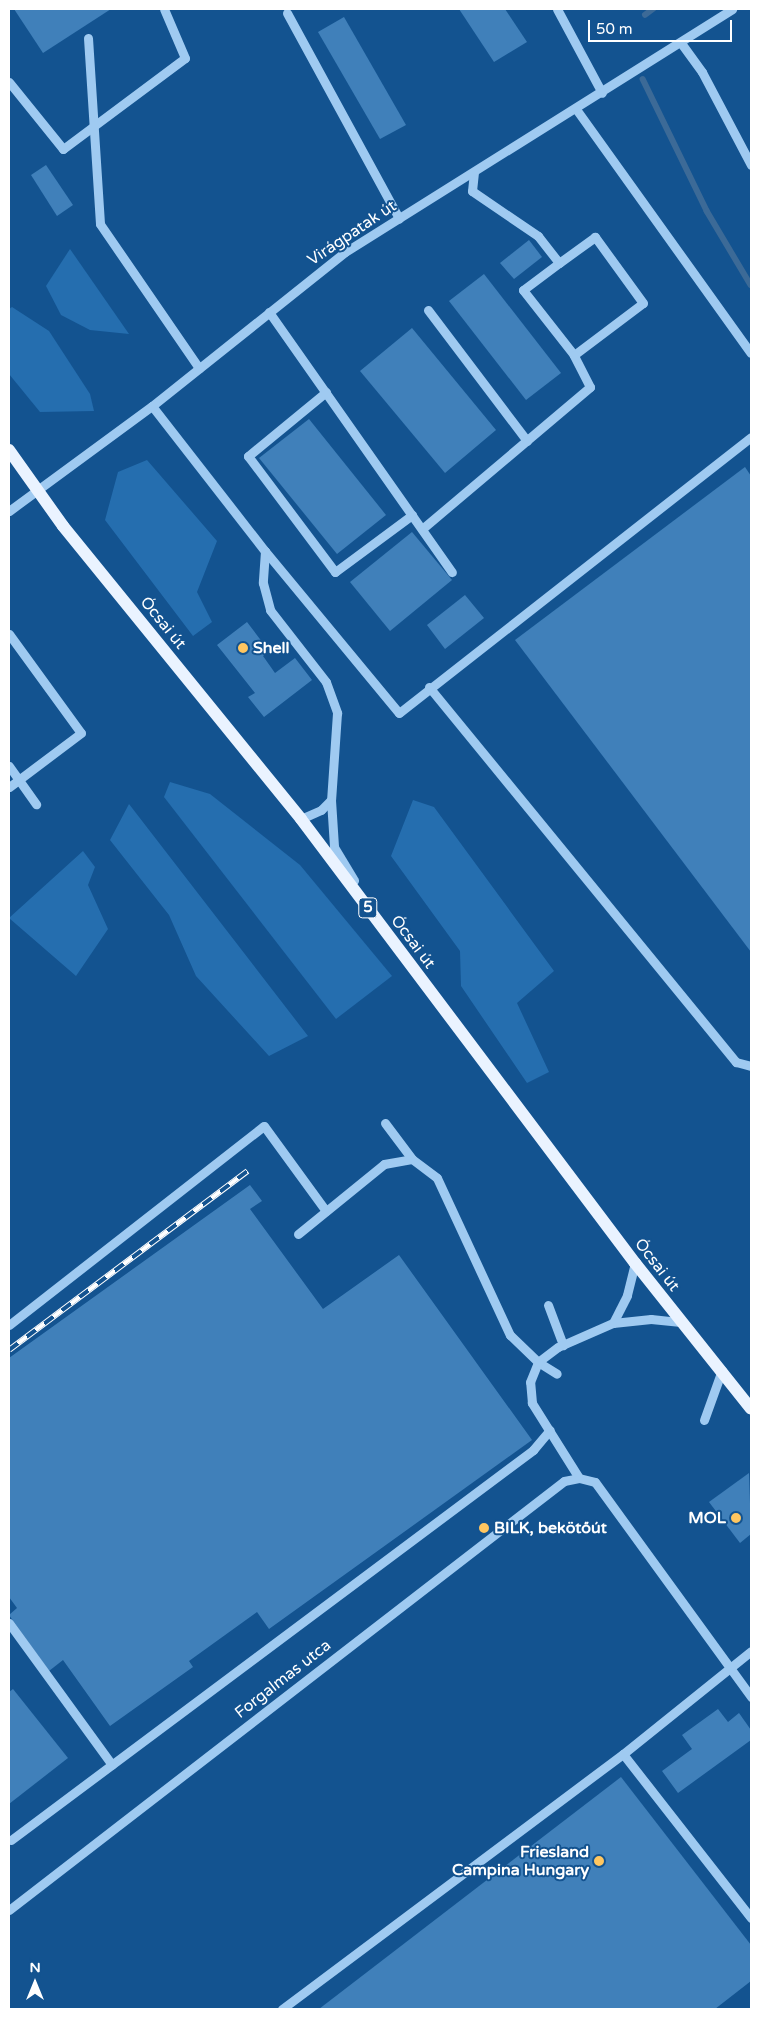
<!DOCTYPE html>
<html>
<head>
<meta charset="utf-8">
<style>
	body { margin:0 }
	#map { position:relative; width:760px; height:2018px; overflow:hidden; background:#135390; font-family:"Varela Round",sans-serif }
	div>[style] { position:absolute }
	.green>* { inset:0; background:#256eaf }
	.stream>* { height:5.5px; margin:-2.75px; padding:0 2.75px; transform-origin:2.75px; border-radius:2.75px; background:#3c6a97 }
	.building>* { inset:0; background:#4080ba }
	.minor>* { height:9px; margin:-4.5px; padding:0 4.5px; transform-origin:4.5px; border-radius:4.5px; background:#9fcaf1 }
	.major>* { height:12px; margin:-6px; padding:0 6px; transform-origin:6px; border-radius:6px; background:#eaf3ff }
	.rail>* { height:5.5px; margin-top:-2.75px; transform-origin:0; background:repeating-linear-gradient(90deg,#135390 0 11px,#fff 0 22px); box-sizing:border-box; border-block:1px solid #fff }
	.dots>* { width:14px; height:14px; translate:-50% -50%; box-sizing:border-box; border:2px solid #135390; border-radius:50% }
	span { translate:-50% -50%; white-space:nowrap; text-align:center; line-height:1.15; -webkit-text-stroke:4px #135390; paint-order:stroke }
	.shield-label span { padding:1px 4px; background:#135390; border:1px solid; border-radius:4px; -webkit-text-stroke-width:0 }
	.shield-label { font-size:15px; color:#fff; font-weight:700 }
	.street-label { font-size:16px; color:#fff }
	.poi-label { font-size:16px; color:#fff; font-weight:700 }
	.left { translate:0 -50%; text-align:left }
	.right { translate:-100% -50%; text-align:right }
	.frame { position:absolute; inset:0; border:10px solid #fff; pointer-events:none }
	.north { position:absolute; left:10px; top:1958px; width:50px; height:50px; -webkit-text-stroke:4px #135390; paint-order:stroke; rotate:0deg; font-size:14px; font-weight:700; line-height:20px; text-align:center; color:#fff }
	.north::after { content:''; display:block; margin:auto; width:18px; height:22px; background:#fff; clip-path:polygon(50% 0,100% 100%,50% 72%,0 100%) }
	.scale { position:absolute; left:588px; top:20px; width:144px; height:22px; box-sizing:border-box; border:2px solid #fff; border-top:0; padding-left:6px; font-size:15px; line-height:18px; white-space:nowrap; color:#fff; -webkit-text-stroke:4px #135390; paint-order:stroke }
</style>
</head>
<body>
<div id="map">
	<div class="green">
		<i style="clip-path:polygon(70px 249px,129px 334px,90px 330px,61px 315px,46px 286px)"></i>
		<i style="clip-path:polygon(12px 307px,49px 331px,90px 394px,94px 411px,40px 412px,9px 374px,9px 309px)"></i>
		<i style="clip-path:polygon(147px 460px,217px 541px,197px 592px,212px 622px,193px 636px,105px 520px,118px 472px)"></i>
		<i style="clip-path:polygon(170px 782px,210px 794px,300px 865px,392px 976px,336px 1019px,164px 797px)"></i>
		<i style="clip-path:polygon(413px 800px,434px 807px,554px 971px,517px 1003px,549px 1072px,527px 1083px,461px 986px,460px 951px,391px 856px)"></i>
		<i style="clip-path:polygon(129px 804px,308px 1036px,269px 1056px,196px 976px,169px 915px,110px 840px)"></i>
		<i style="clip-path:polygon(83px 851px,95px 867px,88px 885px,108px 929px,76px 976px,9px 918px)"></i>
	</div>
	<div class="stream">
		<i style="left:645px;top:15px;width:10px;rotate:-37deg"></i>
		<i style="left:643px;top:79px;width:147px;rotate:64.1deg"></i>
		<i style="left:707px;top:211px;width:86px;rotate:59.3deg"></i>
	</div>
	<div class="building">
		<i style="clip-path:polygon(14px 9px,111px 9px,43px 53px)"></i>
		<i style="clip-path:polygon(459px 9px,505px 9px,527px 42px,494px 62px)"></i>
		<i style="clip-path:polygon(344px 17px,406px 125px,380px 139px,318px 32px)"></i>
		<i style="clip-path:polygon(46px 165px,73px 205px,57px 216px,31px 175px)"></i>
		<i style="clip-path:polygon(529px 240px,542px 257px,514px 279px,500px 263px)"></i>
		<i style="clip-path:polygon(484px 274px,561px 373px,526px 400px,449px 301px)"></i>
		<i style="clip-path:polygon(412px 328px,496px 430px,445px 473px,360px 371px)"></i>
		<i style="clip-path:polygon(309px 419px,386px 515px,337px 554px,259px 458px)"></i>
		<i style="clip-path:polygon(745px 467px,751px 476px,751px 952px,515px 640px)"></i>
		<i style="clip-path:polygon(412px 532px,452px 580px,390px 631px,350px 582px)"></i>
		<i style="clip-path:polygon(465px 595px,484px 618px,445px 649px,427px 625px)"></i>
		<i style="clip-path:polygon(247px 622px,269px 651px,263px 656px,275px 673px,295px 658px,312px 680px,264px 717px,248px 697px,255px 693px,217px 645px)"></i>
		<i style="clip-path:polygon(250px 1185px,262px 1201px,250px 1209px,323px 1309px,399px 1255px,532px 1440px,269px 1629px,257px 1612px,189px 1661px,193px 1667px,110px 1726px,63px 1660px,49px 1671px,9px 1615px,17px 1608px,9px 1597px,9px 1358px)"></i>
		<i style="clip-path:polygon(749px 1473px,751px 1534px,740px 1543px,709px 1502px)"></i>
		<i style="clip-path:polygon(13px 1689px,68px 1758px,9px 1804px,9px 1692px)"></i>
		<i style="clip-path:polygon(718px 1709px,728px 1722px,739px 1713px,751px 1730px,751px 1740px,678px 1793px,662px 1771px,692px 1749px,682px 1735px)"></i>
		<i style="clip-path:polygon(621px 1777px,751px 1945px,751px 1981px,715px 2009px,319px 2009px)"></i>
	</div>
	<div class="minor">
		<i style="left:557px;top:9px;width:95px;rotate:61.8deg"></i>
		<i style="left:287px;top:13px;width:234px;rotate:61.4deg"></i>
		<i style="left:88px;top:38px;width:186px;rotate:86.3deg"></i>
		<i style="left:100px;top:224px;width:175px;rotate:55.5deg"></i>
		<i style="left:681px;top:43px;width:36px;rotate:54deg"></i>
		<i style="left:702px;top:72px;width:105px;rotate:62.2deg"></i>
		<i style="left:9px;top:82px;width:86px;rotate:51.1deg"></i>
		<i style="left:63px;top:149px;width:152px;rotate:-36.7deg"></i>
		<i style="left:185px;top:58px;width:53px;rotate:-113.2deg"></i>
		<i style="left:576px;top:109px;width:300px;rotate:54.4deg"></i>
		<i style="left:474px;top:172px;width:19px;rotate:96deg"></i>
		<i style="left:472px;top:191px;width:80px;rotate:34.3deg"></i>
		<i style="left:538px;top:236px;width:34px;rotate:52deg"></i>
		<i style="left:559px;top:263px;width:45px;rotate:143.1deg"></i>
		<i style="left:523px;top:290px;width:83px;rotate:51.9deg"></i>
		<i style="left:574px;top:355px;width:86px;rotate:-37deg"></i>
		<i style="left:643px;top:303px;width:82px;rotate:-126deg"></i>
		<i style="left:595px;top:237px;width:44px;rotate:144.2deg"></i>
		<i style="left:428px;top:310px;width:164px;rotate:52.9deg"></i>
		<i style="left:269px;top:312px;width:318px;rotate:54.9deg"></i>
		<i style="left:326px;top:392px;width:101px;rotate:140.6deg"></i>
		<i style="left:248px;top:456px;width:145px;rotate:53.1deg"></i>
		<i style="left:335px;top:572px;width:96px;rotate:-36.5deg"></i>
		<i style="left:152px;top:406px;width:184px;rotate:52.1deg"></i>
		<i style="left:265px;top:551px;width:210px;rotate:50.4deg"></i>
		<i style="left:399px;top:713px;width:447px;rotate:-38.1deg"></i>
		<i style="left:9px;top:511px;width:177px;rotate:-36.3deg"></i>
		<i style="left:152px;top:406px;width:247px;rotate:-38.6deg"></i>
		<i style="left:345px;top:252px;width:457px;rotate:-32.1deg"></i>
		<i style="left:422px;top:529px;width:220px;rotate:-40.2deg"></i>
		<i style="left:590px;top:387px;width:36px;rotate:-117deg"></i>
		<i style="left:265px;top:551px;width:32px;rotate:94deg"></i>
		<i style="left:263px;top:583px;width:28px;rotate:75deg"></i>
		<i style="left:270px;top:610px;width:91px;rotate:52.1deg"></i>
		<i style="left:326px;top:682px;width:33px;rotate:70deg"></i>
		<i style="left:337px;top:713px;width:87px;rotate:93.9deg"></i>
		<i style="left:331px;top:800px;width:14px;rotate:135deg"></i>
		<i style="left:321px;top:810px;width:22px;rotate:156deg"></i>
		<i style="left:9px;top:634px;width:122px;rotate:54deg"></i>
		<i style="left:81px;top:733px;width:90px;rotate:143.1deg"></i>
		<i style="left:429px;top:687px;width:485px;rotate:50.7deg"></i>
		<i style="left:736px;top:1062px;width:16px;rotate:15deg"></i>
		<i style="left:9px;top:766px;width:47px;rotate:54.6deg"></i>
		<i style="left:331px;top:800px;width:47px;rotate:86.3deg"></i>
		<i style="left:334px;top:847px;width:39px;rotate:59deg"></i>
		<i style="left:385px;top:1123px;width:45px;rotate:53.1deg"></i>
		<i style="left:412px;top:1159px;width:31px;rotate:37deg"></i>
		<i style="left:437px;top:1178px;width:173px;rotate:65.1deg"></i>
		<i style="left:510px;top:1335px;width:39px;rotate:44deg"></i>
		<i style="left:538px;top:1362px;width:22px;rotate:32deg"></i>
		<i style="left:298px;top:1234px;width:111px;rotate:-39.1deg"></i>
		<i style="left:384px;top:1164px;width:28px;rotate:-10deg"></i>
		<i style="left:548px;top:1305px;width:43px;rotate:69.4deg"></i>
		<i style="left:613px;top:1323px;width:31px;rotate:-63deg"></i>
		<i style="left:627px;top:1295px;width:33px;rotate:-76deg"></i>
		<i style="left:9px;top:1325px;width:323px;rotate:-38deg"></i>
		<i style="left:264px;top:1126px;width:105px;rotate:53.9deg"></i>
		<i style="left:704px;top:1420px;width:53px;rotate:-70.2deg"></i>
		<i style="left:579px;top:1478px;width:89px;rotate:-122.1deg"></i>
		<i style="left:532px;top:1403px;width:21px;rotate:-95deg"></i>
		<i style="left:530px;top:1382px;width:22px;rotate:-68deg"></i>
		<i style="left:538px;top:1362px;width:25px;rotate:-37deg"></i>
		<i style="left:558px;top:1347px;width:60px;rotate:-23.6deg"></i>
		<i style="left:613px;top:1323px;width:38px;rotate:-6deg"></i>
		<i style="left:651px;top:1319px;width:30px;rotate:6deg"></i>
		<i style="left:9px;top:1623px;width:175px;rotate:54deg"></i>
		<i style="left:623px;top:1754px;width:208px;rotate:52deg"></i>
		<i style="left:11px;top:1840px;width:652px;rotate:-36.76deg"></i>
		<i style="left:533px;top:1450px;width:26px;rotate:-50deg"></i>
		<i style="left:9px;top:1910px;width:701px;rotate:-37.7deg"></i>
		<i style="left:564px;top:1481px;width:15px;rotate:-11deg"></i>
		<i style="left:579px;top:1478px;width:16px;rotate:14deg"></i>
		<i style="left:595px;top:1482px;width:266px;rotate:54deg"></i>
		<i style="left:282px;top:2009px;width:426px;rotate:-36.8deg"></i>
		<i style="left:623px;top:1754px;width:164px;rotate:-38.8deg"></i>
	</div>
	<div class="major">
		<i style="left:9px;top:450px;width:93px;rotate:54.6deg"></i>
		<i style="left:63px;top:526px;width:377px;rotate:50.9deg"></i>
		<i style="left:301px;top:819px;width:556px;rotate:53.05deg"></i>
		<i style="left:635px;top:1263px;width:186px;rotate:51.5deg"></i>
	</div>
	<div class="rail">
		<i style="left:9px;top:1350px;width:298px;rotate:-36.9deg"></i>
	</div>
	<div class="dots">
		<i style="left:243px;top:648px;background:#ffc660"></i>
		<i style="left:736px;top:1518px;background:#ffc660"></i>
		<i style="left:484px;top:1528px;background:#ffc660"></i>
		<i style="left:599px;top:1861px;background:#ffc660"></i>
	</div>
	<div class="shield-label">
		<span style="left:368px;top:908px">5</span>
	</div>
	<div class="street-label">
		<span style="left:352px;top:233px;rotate:-34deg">Virágpatak út</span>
		<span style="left:163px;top:623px;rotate:51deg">Ócsai út</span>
		<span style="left:413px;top:942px;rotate:53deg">Ócsai út</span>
		<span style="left:657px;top:1265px;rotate:52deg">Ócsai út</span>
		<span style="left:283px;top:1679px;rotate:-38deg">Forgalmas utca</span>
	</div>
	<div class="poi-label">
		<span class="left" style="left:253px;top:648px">Shell</span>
		<span class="right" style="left:726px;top:1518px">MOL</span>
		<span class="left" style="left:494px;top:1528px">BILK, bekötőút</span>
		<span class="right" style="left:589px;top:1861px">Friesland<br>Campina Hungary</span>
	</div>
	<div class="frame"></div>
	<div class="north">N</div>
	<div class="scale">50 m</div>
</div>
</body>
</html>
